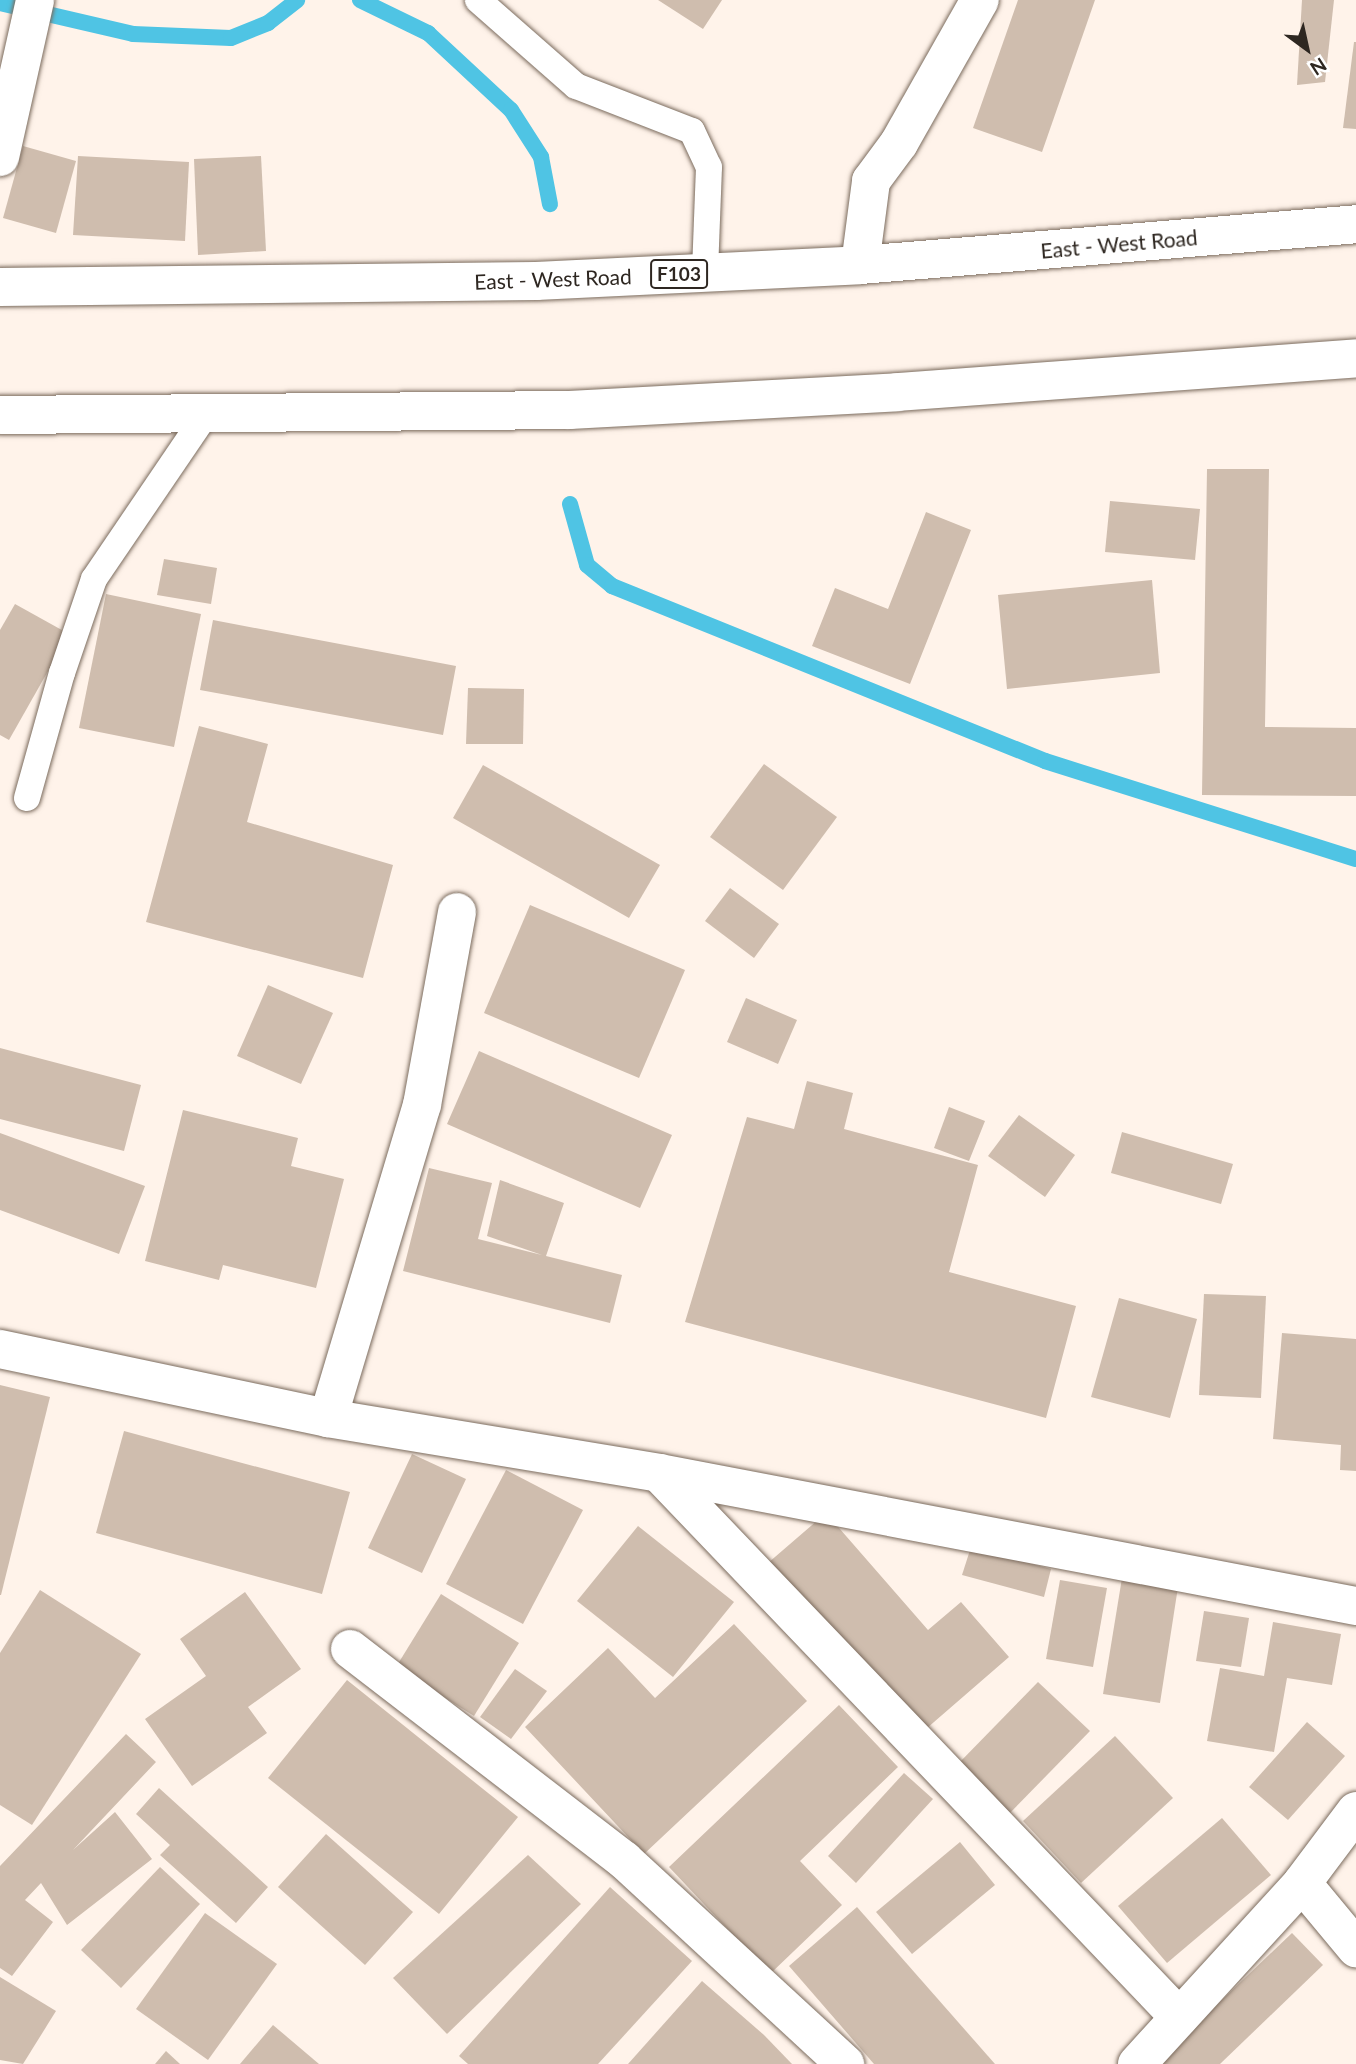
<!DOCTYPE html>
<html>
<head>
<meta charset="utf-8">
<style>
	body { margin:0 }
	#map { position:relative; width:1356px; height:2064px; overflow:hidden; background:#fff3ea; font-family:Lato,sans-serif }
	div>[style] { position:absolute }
	.stream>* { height:16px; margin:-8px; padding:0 8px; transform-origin:8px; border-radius:8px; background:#4fc4e4 }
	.building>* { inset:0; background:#cfbdae }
	.roads { filter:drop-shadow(0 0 2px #7b6b5d) drop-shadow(0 0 2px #7b6b5d) }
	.lane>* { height:26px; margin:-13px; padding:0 13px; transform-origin:13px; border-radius:13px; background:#fff }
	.street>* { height:38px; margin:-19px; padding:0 19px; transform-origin:19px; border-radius:19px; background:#fff }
	.primary>* { height:38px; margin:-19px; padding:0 19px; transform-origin:19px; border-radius:19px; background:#fff }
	span { translate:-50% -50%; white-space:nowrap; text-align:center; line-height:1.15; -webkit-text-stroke:7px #fff; paint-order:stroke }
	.shield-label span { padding:2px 5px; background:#fff; border:2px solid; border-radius:5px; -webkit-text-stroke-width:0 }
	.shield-label { font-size:19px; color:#2e2721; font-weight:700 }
	.street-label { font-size:21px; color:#2e2721 }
	.north { position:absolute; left:1272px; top:14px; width:70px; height:70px; -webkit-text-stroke:5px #fff; paint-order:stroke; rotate:147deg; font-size:19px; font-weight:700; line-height:28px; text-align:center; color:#2e2721 }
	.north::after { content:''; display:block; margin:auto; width:24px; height:32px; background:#2e2721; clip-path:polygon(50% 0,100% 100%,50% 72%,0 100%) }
</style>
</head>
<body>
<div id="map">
	<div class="stream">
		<i style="left:360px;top:0;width:76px;rotate:25.9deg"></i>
		<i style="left:428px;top:33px;width:113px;rotate:42.9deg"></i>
		<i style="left:511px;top:110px;width:56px;rotate:57.4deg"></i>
		<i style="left:541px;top:157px;width:48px;rotate:79.2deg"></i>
		<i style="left:0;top:3px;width:137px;rotate:13.1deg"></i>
		<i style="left:133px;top:34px;width:98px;rotate:2.3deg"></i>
		<i style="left:231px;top:38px;width:40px;rotate:-22deg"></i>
		<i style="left:268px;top:23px;width:37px;rotate:-38deg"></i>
		<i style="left:570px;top:504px;width:63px;rotate:74.4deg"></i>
		<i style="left:587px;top:565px;width:33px;rotate:40deg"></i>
		<i style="left:612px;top:586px;width:467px;rotate:22deg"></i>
		<i style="left:1045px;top:761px;width:326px;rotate:17.5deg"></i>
	</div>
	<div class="building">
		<i style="clip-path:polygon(658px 0,722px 0,703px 29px)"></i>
		<i style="clip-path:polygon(1018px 0,1095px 0,1042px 152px,973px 128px)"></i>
		<i style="clip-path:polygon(1302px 0,1334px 0,1325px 82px,1297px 85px)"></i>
		<i style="clip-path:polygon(1354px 42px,1356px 42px,1356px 129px,1343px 128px)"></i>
		<i style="clip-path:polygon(23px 146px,76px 161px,56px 233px,3px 218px)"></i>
		<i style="clip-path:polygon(78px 156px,189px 162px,185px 241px,73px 235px)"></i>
		<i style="clip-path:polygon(261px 156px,266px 251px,198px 255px,194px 159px)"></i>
		<i style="clip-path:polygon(1207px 469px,1269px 469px,1265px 727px,1356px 728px,1356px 796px,1202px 795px)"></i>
		<i style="clip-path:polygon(1110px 501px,1200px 509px,1195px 560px,1105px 552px)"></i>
		<i style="clip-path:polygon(926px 512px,971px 530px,910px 684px,812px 646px,835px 588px,888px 609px)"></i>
		<i style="clip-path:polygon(164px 559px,217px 568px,211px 604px,157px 595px)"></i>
		<i style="clip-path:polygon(1152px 580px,1160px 673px,1007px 689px,998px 595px)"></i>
		<i style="clip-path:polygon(106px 594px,201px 614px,174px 747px,79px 728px)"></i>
		<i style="clip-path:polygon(15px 604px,69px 634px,9px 740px,0 735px,0 630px)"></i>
		<i style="clip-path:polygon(213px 620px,456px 666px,443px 735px,200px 690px)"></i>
		<i style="clip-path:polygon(468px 688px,524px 689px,523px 744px,466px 744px)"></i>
		<i style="clip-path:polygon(199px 726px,268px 744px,247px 822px,393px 865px,363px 978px,146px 922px)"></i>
		<i style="clip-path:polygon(764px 764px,837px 817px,783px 890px,710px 837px)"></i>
		<i style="clip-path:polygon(483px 765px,660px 865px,629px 918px,453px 818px)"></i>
		<i style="clip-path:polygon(730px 888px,779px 924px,754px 958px,705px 921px)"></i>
		<i style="clip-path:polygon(530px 905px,685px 970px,639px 1078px,484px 1013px)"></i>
		<i style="clip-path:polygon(268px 985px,333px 1013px,301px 1084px,237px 1056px)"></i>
		<i style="clip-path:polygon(746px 998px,797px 1020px,778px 1064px,727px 1042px)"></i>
		<i style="clip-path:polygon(0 1048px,141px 1085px,124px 1151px,0 1119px)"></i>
		<i style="clip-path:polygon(479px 1051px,672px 1135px,640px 1208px,447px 1124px)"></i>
		<i style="clip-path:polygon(807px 1081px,853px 1093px,844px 1129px,978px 1165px,949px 1272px,1076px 1306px,1046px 1418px,685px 1322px,747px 1117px,794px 1129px)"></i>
		<i style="clip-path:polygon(949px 1107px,985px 1121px,969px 1161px,934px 1148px)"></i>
		<i style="clip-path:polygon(183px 1110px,298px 1138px,291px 1166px,344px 1179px,316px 1288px,223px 1265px,219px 1280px,145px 1261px)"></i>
		<i style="clip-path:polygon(1019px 1115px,1075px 1155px,1045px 1197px,988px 1156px)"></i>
		<i style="clip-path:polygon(1122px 1132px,1233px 1164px,1221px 1204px,1111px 1173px)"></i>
		<i style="clip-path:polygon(0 1133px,145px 1186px,119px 1254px,0 1210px)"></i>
		<i style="clip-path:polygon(429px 1168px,492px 1183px,478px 1239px,542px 1255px,487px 1236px,500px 1180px,564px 1203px,546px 1256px,622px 1275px,610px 1323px,403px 1271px)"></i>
		<i style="clip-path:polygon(1204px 1294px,1266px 1296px,1261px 1398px,1199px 1395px)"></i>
		<i style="clip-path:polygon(1119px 1298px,1197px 1319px,1170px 1418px,1091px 1397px)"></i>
		<i style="clip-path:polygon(1282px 1333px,1356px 1339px,1356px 1471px,1340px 1470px,1341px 1445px,1273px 1439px)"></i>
		<i style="clip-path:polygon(0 1385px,50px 1397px,1px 1595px,0 1595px)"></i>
		<i style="clip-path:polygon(124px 1431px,350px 1492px,322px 1594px,96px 1533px)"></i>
		<i style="clip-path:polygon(412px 1454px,466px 1479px,422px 1573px,368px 1548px)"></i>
		<i style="clip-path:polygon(506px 1470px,583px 1510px,523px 1624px,446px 1584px)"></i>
		<i style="clip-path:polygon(826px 1513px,928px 1630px,961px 1602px,1009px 1657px,919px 1735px,768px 1563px)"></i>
		<i style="clip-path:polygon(638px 1526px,734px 1602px,673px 1677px,577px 1601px)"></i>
		<i style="clip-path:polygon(971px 1547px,1051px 1569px,1044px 1597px,962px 1575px)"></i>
		<i style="clip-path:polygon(1122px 1578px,1178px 1587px,1160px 1703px,1103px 1694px)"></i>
		<i style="clip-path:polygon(1060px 1580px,1107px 1588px,1093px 1667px,1046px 1659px)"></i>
		<i style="clip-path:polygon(40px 1590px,141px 1654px,32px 1825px,0 1805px,0 1653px)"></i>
		<i style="clip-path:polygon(245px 1592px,301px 1669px,248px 1707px,267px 1733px,192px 1786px,145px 1719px,206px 1676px,180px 1639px)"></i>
		<i style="clip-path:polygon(441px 1594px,519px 1643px,474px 1716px,396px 1667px)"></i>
		<i style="clip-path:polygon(1204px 1611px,1249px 1618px,1241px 1667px,1196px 1661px)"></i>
		<i style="clip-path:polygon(1273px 1622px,1341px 1634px,1332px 1685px,1287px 1678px,1274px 1752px,1207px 1741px,1220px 1668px,1264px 1676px)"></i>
		<i style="clip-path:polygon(734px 1624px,807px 1701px,644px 1854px,525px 1727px,608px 1648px,655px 1698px)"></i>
		<i style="clip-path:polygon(515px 1669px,547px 1691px,511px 1739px,480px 1717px)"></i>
		<i style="clip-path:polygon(347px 1680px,518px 1817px,439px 1914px,268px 1778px)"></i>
		<i style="clip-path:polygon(1038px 1682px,1090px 1731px,1009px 1814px,957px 1765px)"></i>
		<i style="clip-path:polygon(839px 1705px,898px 1767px,800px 1861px,842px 1905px,770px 1974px,669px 1867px)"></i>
		<i style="clip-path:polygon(1307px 1722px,1345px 1756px,1288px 1820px,1249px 1787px)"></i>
		<i style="clip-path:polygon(126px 1734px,156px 1762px,73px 1850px,115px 1812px,152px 1859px,67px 1925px,41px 1883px,25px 1900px,53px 1922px,12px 1976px,0 1968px,0 1866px)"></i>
		<i style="clip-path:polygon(1115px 1736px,1173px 1798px,1081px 1883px,1023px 1821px)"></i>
		<i style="clip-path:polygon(904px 1773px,933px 1799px,856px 1883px,828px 1856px)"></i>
		<i style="clip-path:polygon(159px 1788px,268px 1887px,236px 1923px,160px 1855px,170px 1845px,136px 1814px)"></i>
		<i style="clip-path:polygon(1222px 1818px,1271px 1875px,1167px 1963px,1118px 1906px)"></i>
		<i style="clip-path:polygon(326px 1834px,413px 1912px,365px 1965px,278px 1887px)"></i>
		<i style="clip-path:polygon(960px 1842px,995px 1885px,912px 1954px,876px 1912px)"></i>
		<i style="clip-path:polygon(528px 1855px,581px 1904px,447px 2034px,393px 1978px)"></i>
		<i style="clip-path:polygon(160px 1867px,200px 1904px,121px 1988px,81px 1950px)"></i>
		<i style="clip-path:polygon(610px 1887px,692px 1961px,598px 2064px,468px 2064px,459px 2056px)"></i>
		<i style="clip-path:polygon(857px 1907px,995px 2064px,874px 2064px,789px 1966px)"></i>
		<i style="clip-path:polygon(205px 1913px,277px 1964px,208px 2060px,136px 2009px)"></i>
		<i style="clip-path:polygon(1292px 1933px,1323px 1965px,1220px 2064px,1155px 2064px)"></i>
		<i style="clip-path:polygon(0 1977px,56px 2011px,23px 2064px,0 2060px)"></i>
		<i style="clip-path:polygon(702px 1981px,764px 2035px,792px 2064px,628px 2064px)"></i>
		<i style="clip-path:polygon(273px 2025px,319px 2064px,240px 2064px)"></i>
		<i style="clip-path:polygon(166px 2051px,180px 2064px,155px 2064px)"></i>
	</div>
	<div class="roads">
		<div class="lane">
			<i style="left:478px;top:0;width:130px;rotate:41.3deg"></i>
			<i style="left:576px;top:86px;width:124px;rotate:21.2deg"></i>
			<i style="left:692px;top:131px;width:40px;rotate:65deg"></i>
			<i style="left:709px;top:167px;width:105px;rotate:92.2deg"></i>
			<i style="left:27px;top:798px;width:130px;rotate:-74.4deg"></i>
			<i style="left:62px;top:673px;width:99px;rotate:-71.2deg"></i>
			<i style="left:94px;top:579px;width:199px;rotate:-55.8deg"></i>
		</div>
		<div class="street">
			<i style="left:0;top:157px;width:161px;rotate:-77.4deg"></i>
			<i style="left:860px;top:265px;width:85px;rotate:-82.5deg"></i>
			<i style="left:871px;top:181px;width:47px;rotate:-53.6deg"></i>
			<i style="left:899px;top:143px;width:164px;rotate:-60.5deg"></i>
			<i style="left:0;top:1349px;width:335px;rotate:11.9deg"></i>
			<i style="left:328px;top:1418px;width:336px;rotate:9.4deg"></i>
			<i style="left:659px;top:1473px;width:710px;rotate:10.8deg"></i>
			<i style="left:328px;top:1418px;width:327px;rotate:-73.3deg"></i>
			<i style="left:422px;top:1105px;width:196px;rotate:-79.7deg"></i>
			<i style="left:659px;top:1473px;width:753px;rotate:46.29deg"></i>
			<i style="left:350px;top:1649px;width:346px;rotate:37.6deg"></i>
			<i style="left:624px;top:1860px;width:301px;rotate:42.7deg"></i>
			<i style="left:1302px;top:1883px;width:85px;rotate:50.3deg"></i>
			<i style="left:1137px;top:2064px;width:245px;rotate:-47.6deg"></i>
			<i style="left:1302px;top:1883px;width:90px;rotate:-53.1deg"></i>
		</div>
		<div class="primary">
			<i style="left:0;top:287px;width:536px;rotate:-0.64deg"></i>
			<i style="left:536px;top:281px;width:324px;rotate:-2.8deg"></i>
			<i style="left:860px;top:265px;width:498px;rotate:-4.7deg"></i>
			<i style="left:0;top:415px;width:570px;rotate:-0.5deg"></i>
			<i style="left:570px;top:410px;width:328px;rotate:-3.1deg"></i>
			<i style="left:898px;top:392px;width:459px;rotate:-4.2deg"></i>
		</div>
	</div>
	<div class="shield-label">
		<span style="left:679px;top:274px">F103</span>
	</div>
	<div class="street-label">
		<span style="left:1119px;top:244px;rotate:-5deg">East - West Road</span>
		<span style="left:553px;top:279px;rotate:-2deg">East - West Road</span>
	</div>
	<div class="north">N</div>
</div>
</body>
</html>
